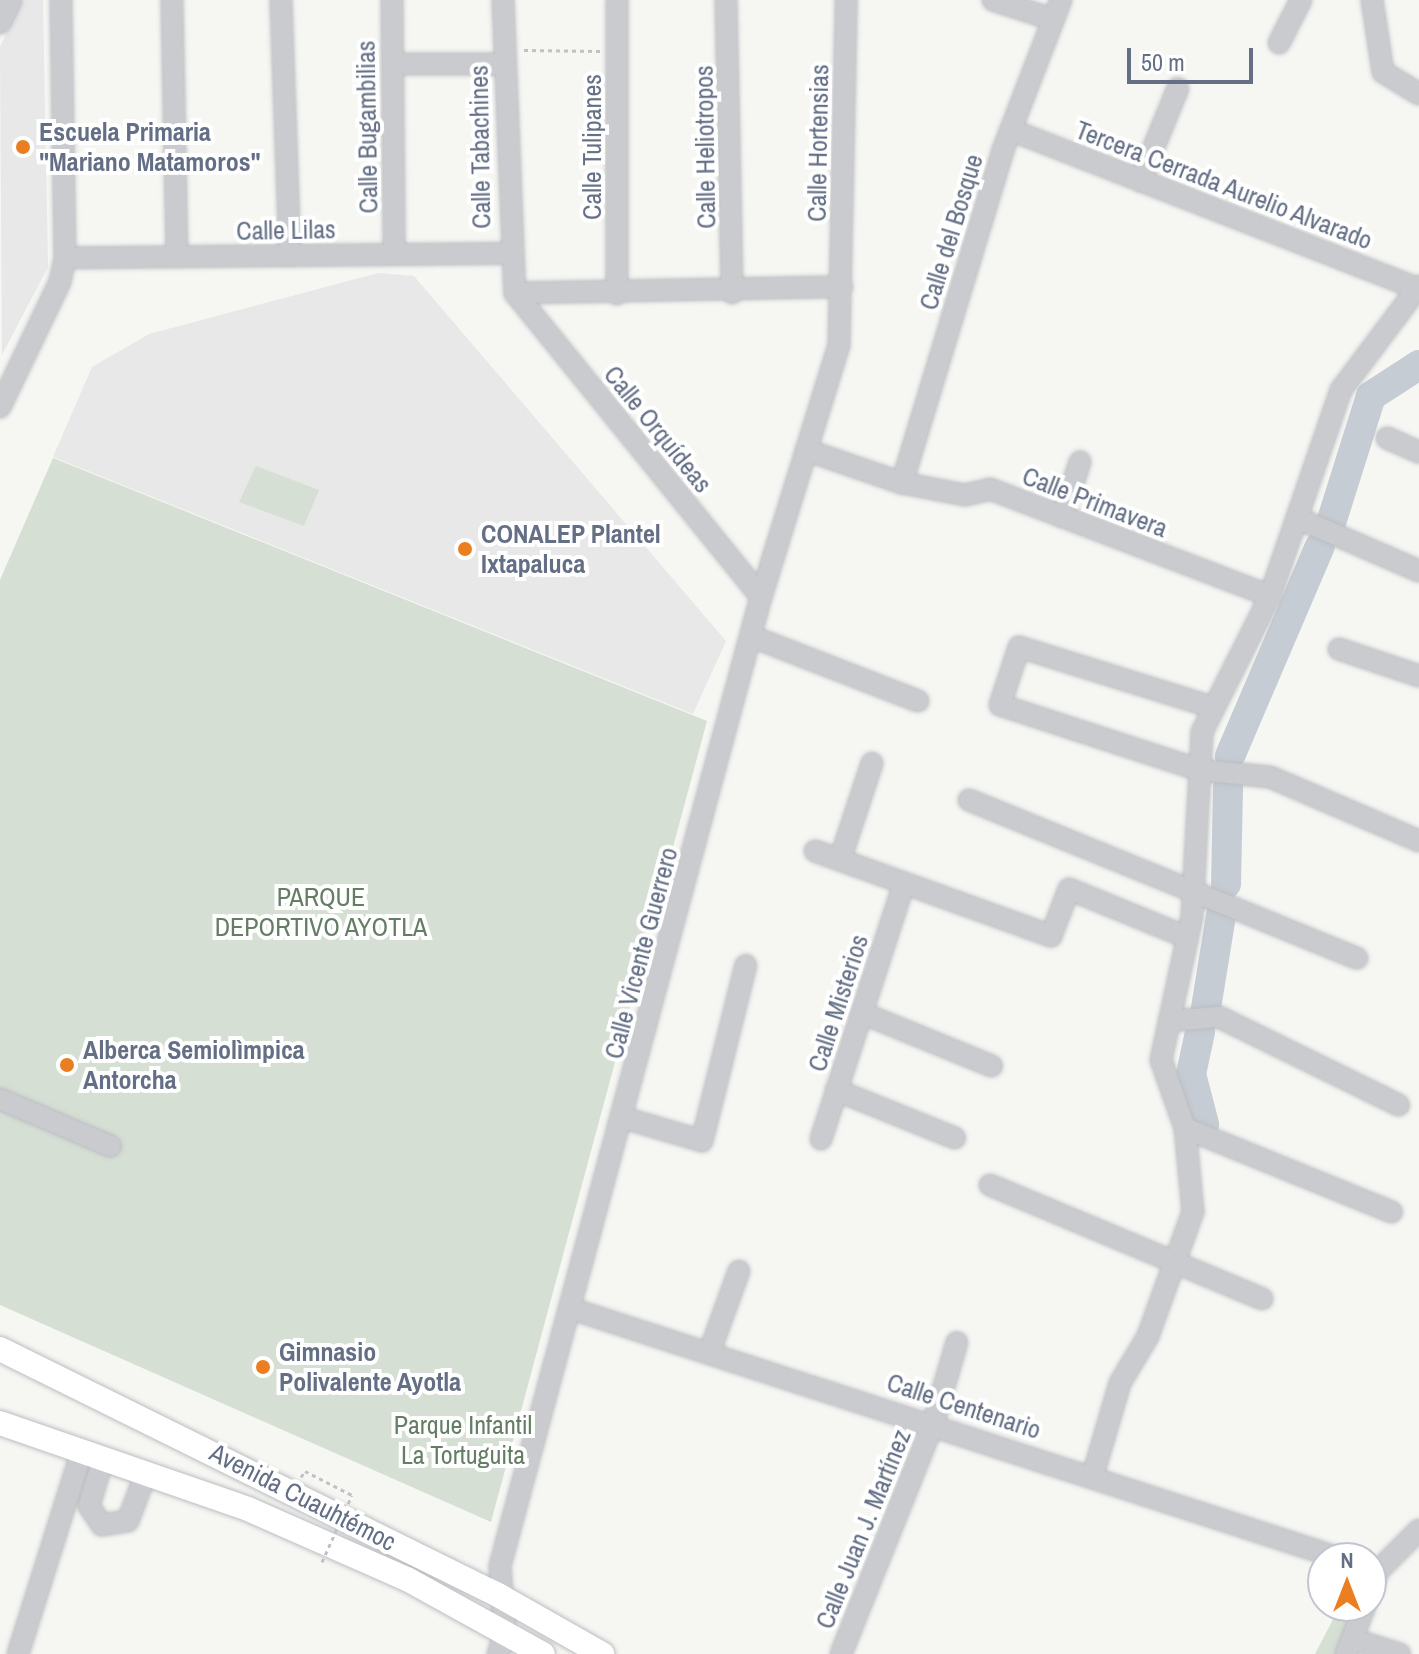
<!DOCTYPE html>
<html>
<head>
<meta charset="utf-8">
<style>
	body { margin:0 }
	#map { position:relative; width:1419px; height:1654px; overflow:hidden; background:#f6f7f3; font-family:"Archivo Narrow",sans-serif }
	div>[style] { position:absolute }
	.built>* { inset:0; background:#e7e8e7 }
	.green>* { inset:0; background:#d6dfd4 }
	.river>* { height:30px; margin:-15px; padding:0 15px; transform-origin:15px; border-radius:15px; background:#c6ccd3 }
	.path>* { height:3px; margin-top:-1.5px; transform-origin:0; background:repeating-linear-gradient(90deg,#c0c1c4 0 4px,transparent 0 8px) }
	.roads { filter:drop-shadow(0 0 2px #bbbdc2) drop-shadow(0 0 2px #bbbdc2) }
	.minor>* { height:20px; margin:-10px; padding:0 10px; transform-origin:10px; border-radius:10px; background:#c9cbcf }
	.major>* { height:24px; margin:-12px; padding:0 12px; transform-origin:12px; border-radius:12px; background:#fff }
	.path-bridge>* { height:3px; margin-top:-1.5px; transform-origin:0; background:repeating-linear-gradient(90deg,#c0c1c4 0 4px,transparent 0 8px) }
	.dots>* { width:22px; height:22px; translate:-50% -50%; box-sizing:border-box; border:4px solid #fff; border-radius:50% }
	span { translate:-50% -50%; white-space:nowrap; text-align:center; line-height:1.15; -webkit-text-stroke:8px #fff; paint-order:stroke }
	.street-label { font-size:26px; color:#646f86 }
	.poi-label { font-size:26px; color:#646f86; font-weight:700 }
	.left { translate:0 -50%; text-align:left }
	.park-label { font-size:26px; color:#647d64 }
	.north { position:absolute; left:1307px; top:1542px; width:80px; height:80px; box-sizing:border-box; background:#fff; border:2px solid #c1c5cf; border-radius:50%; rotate:0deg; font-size:22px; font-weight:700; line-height:32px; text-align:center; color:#646f86 }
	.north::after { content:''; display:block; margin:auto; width:28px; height:36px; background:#eb7e20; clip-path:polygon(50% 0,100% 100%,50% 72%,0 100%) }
	.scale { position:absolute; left:1127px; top:48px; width:126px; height:36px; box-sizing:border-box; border:4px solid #646f86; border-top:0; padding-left:10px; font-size:24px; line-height:28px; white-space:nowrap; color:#646f86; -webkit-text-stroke:6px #fff; paint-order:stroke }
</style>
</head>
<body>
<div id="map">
	<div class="built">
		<i style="clip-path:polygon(21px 0,43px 0,48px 267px,2px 355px,0 47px)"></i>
		<i style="clip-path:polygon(378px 273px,414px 276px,726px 641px,693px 714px,53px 457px,92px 367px,149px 334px)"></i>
	</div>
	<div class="green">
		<i style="clip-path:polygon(53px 458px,707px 721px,491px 1522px,0 1305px,0 580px)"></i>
		<i style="clip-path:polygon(256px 466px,319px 490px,304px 526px,239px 502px)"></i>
		<i style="clip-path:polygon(1340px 1606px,1354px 1606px,1337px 1654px,1315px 1654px)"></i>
	</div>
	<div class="river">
		<i style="left:1330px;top:526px;width:136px;rotate:-72.5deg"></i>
		<i style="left:1371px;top:396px;width:57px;rotate:-32.9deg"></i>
		<i style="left:1230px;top:756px;width:228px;rotate:-66.8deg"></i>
		<i style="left:1226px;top:884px;width:97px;rotate:-88.8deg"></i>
		<i style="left:1206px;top:1008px;width:100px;rotate:-80.8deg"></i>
		<i style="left:1200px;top:1032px;width:43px;rotate:102.1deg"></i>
		<i style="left:1191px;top:1074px;width:52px;rotate:75.4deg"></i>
	</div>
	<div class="path">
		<i style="left:524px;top:50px;width:76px;rotate:0.8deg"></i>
		<i style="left:301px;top:1477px;width:7px;rotate:-56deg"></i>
		<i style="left:305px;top:1471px;width:53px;rotate:27.1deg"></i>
	</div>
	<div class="roads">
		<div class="minor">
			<i style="left:172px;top:0;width:257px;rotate:88.9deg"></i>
			<i style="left:281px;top:0;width:256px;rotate:88deg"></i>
			<i style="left:392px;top:0;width:254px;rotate:89.5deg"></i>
			<i style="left:503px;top:0;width:293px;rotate:87.7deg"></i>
			<i style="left:617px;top:0;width:294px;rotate:90deg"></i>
			<i style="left:726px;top:0;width:293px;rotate:88.8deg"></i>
			<i style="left:993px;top:0;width:62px;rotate:17.9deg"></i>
			<i style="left:1372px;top:0;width:73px;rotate:81.3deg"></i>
			<i style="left:1383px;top:72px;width:42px;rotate:31.4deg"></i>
			<i style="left:0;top:23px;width:25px;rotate:-64deg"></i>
			<i style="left:1279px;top:43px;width:48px;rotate:-62.9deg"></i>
			<i style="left:393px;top:64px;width:111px"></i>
			<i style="left:1011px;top:130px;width:437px;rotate:21.3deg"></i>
			<i style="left:1140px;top:181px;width:100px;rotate:-67.8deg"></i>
			<i style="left:65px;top:258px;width:444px;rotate:-0.6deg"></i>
			<i style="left:515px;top:293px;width:391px;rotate:51deg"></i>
			<i style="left:515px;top:293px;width:327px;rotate:-1.1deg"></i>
			<i style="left:0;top:407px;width:139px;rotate:-64.4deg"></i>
			<i style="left:60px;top:282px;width:25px;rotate:-78deg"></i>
			<i style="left:65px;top:258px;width:258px;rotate:-90.9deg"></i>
			<i style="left:1387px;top:438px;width:35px;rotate:24deg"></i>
			<i style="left:806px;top:450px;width:102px;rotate:19deg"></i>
			<i style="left:902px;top:483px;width:64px;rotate:10.8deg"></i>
			<i style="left:965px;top:495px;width:26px;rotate:-13deg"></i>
			<i style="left:990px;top:489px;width:300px;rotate:20.9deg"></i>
			<i style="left:902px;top:483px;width:348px;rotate:-73.1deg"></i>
			<i style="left:1003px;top:150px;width:161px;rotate:-68.9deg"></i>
			<i style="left:1062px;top:517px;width:58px;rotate:-71.9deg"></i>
			<i style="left:1297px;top:518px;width:133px;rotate:23.5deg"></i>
			<i style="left:753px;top:637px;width:177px;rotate:21.2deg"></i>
			<i style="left:1339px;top:649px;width:84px;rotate:18.6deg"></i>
			<i style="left:1212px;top:707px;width:202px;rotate:-162.7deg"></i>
			<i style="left:1019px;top:647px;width:61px;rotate:108.1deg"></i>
			<i style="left:1000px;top:705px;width:210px;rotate:18deg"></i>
			<i style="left:1200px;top:770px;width:70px;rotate:5.7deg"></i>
			<i style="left:1270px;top:777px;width:162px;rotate:23.2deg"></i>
			<i style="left:969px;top:800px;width:419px;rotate:22.2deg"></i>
			<i style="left:815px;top:851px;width:251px;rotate:19.8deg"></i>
			<i style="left:1051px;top:936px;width:50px;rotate:-69deg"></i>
			<i style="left:1069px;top:889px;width:126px;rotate:22.3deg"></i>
			<i style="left:840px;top:860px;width:102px;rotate:-71.7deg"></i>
			<i style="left:862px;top:1013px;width:140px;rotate:22.2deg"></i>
			<i style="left:1169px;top:1021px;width:50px;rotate:-4.6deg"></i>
			<i style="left:1219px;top:1017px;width:200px;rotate:26.1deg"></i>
			<i style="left:836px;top:1090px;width:128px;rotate:22deg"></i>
			<i style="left:0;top:1099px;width:120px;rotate:23.1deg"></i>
			<i style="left:624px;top:1118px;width:81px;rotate:16.4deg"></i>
			<i style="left:702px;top:1141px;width:181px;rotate:-76deg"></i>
			<i style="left:1185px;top:1128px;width:223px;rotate:22.1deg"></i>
			<i style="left:821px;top:1139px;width:269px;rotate:-72deg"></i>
			<i style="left:990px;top:1185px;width:295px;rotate:22.7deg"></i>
			<i style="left:572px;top:1309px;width:806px;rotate:17.99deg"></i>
			<i style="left:710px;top:1351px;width:85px;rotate:-70.1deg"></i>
			<i style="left:103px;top:1459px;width:49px;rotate:106.6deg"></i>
			<i style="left:89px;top:1506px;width:23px;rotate:56deg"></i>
			<i style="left:102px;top:1525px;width:26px;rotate:-9deg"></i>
			<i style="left:128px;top:1521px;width:51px;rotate:-69.4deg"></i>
			<i style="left:1093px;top:1475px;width:96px;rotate:-73.6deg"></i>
			<i style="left:1120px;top:1383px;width:55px;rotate:-59.2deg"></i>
			<i style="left:1148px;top:1336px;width:132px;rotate:-70.1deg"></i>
			<i style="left:1193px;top:1212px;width:84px;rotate:-95.4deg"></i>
			<i style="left:1185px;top:1128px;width:72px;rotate:-109.4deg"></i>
			<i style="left:1161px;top:1060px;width:146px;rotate:-77.8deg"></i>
			<i style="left:1192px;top:917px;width:185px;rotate:-86.9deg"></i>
			<i style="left:1202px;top:732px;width:152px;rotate:-63.4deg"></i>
			<i style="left:1270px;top:596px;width:218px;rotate:-71deg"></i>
			<i style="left:1341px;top:390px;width:130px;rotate:-53.1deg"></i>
			<i style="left:1371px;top:1590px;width:20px;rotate:-70deg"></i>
			<i style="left:1378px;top:1571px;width:58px;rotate:-45deg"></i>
			<i style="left:1352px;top:1639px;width:50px;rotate:17.4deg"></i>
			<i style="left:18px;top:1654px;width:213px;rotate:-72.5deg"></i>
			<i style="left:498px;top:1654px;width:22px;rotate:-72deg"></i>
			<i style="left:505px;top:1633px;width:67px;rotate:-94.3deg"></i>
			<i style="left:500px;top:1566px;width:1004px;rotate:-74.93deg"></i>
			<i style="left:761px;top:597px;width:264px;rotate:-72.8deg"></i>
			<i style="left:839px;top:345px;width:345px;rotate:-88.8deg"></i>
			<i style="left:841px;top:1654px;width:248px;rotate:-68.2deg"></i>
			<i style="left:933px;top:1424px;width:85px;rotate:-73.7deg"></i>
			<i style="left:1346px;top:1654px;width:52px;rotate:-68.4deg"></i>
		</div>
		<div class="major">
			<i style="left:0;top:1349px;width:555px;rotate:26.29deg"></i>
			<i style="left:498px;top:1595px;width:120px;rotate:29.6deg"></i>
			<i style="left:0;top:1423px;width:262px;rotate:19.1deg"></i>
			<i style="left:248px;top:1509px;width:174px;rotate:23.8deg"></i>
			<i style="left:407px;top:1579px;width:155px;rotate:28.9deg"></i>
		</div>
	</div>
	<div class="path-bridge">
		<i style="left:322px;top:1562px;width:73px;rotate:-65.9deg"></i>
	</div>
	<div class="dots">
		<i style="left:23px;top:147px;background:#eb7e20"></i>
		<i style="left:465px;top:549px;background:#eb7e20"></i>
		<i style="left:67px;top:1065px;background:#eb7e20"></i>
		<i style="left:263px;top:1367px;background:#eb7e20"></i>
	</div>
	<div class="street-label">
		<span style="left:367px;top:127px;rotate:-91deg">Calle Bugambilias</span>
		<span style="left:818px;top:143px;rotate:-89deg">Calle Hortensias</span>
		<span style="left:480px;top:147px;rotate:-91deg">Calle Tabachines</span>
		<span style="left:592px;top:147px;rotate:-90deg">Calle Tulipanes</span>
		<span style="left:705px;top:147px;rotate:-91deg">Calle Heliotropos</span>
		<span style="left:1224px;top:185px;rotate:21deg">Tercera Cerrada Aurelio Alvarado</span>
		<span style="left:286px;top:230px;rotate:-1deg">Calle Lilas</span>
		<span style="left:951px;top:232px;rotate:-73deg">Calle del Bosque</span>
		<span style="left:658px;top:429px;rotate:51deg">Calle Orquídeas</span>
		<span style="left:1095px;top:502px;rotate:21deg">Calle Primavera</span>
		<span style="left:641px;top:953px;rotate:-75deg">Calle Vicente Guerrero</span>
		<span style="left:838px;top:1003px;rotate:-72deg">Calle Misterios</span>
		<span style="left:964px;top:1406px;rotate:18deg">Calle Centenario</span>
		<span style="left:303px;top:1497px;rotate:27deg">Avenida Cuauhtémoc</span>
		<span style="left:863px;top:1529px;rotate:-68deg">Calle Juan J. Martínez</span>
	</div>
	<div class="poi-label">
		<span class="left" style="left:39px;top:147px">Escuela Primaria<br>"Mariano Matamoros"</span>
		<span class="left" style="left:481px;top:549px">CONALEP Plantel<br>Ixtapaluca</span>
		<span class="left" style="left:83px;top:1065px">Alberca Semiolìmpica<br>Antorcha</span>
		<span class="left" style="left:279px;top:1367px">Gimnasio<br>Polivalente Ayotla</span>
	</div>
	<div class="park-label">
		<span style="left:321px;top:912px">PARQUE<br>DEPORTIVO AYOTLA</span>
		<span style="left:463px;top:1440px">Parque Infantil<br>La Tortuguita</span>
	</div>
	<div class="north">N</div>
	<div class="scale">50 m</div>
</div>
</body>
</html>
